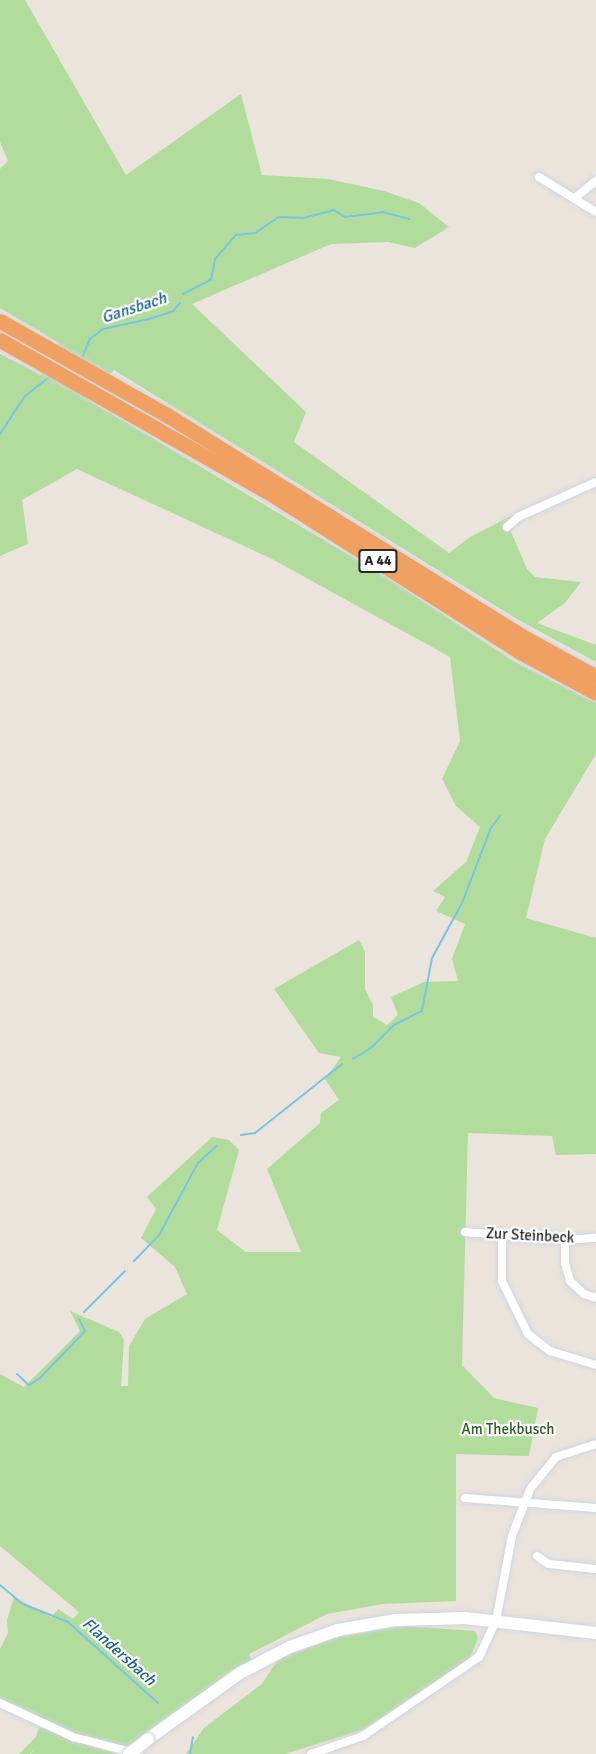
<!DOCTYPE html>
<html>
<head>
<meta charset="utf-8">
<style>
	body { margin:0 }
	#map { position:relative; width:596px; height:1754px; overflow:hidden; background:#eae4dc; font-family:Signika,sans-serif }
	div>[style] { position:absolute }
	.green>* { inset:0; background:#b1dc9c }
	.stream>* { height:2px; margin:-1px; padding:0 1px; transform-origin:1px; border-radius:1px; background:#77c5e4 }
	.roads { filter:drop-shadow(0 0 2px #d1d4e0) drop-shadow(0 0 2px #d1d4e0) }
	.minor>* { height:8px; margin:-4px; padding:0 4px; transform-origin:4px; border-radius:4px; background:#fff }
	.secondary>* { height:12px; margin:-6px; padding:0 6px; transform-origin:6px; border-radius:6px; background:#fff }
	.motorway>* { height:15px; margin:-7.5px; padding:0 7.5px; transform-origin:7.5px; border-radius:7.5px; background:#f0a161 }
	.bridges { filter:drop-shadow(0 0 2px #d1d4e0) drop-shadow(0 0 2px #d1d4e0) }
	.secondary-bridge>* { height:12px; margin:-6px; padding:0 6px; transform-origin:6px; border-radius:6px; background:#fff }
	span { translate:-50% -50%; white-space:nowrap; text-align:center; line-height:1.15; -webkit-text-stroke:4.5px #fff; paint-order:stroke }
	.shield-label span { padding:2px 4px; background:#fff; border:2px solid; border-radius:4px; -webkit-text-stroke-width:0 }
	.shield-label { font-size:14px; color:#292929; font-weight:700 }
	.street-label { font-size:15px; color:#292929 }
	.park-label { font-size:15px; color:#2c5f20 }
	.water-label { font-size:16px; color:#18638d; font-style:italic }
</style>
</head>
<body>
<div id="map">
	<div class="green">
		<i style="clip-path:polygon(0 0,25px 0,126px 175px,241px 94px,262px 175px,328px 179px,384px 191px,419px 203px,449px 227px,415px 248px,388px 242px,331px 244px,192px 304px,306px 412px,294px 442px,449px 553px,470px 537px,517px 513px,511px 532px,527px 569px,535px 577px,581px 582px,565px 603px,537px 623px,596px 645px,596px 662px,517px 619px,114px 370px,90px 401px,386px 577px,515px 662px,596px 703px,596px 754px,545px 839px,526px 918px,596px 938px,596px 1154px,556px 1155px,552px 1136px,468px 1133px,462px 1365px,494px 1398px,538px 1408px,529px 1456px,456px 1454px,456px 1601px,383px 1604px,327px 1614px,249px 1654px,252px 1661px,128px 1749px,50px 1726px,0 1700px,0 1649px,8px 1633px,7px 1620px,14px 1597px,51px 1617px,58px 1609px,73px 1619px,79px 1612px,0 1546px,0 1374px,24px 1387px,80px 1331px,70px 1311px,119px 1332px,124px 1340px,121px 1386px,128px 1386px,129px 1346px,145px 1319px,187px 1294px,175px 1267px,141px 1238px,156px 1209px,147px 1197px,212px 1137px,229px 1140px,239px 1150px,217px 1230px,246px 1252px,301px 1252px,267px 1169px,320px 1123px,321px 1113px,339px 1100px,325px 1079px,341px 1057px,319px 1053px,274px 989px,359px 940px,365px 952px,365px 989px,373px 1005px,373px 1017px,387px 1025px,398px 1015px,391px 997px,424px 982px,458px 981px,452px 959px,465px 924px,436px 911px,445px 897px,433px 891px,466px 862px,480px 827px,456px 806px,442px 779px,460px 741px,450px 657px,272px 559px,77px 469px,22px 500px,28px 544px,0 556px,0 354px,41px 375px,59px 343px,0 308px,0 169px,8px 161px,0 142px)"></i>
		<i style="clip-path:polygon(404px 1626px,475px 1631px,478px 1638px,469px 1660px,362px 1730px,285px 1754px,186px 1754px,204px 1728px,262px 1684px,279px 1658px,338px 1637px)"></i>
		<i style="clip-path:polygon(39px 1727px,99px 1749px,120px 1754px,31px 1754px,36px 1747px,30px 1754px,19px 1754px,36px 1737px)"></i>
	</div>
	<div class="stream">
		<i style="left:183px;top:294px;width:31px;rotate:-27deg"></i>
		<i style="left:211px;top:280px;width:21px;rotate:-79deg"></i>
		<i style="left:215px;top:259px;width:32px;rotate:-49deg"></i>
		<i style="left:236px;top:235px;width:19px;rotate:-6deg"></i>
		<i style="left:255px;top:233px;width:29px;rotate:-34deg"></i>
		<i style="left:279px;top:217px;width:24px;rotate:2deg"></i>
		<i style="left:303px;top:218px;width:32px;rotate:-14deg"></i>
		<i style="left:334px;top:210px;width:13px;rotate:32deg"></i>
		<i style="left:345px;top:217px;width:38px;rotate:-7deg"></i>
		<i style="left:383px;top:212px;width:27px;rotate:15deg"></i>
		<i style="left:81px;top:360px;width:23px;rotate:-67deg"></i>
		<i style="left:90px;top:339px;width:16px;rotate:-38deg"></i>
		<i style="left:103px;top:329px;width:47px;rotate:-12.3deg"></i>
		<i style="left:149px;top:319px;width:25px;rotate:-18deg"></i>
		<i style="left:173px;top:311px;width:11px;rotate:-49deg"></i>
		<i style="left:0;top:434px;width:45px;rotate:-56.7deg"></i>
		<i style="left:25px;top:396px;width:33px;rotate:-38deg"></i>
		<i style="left:353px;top:1059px;width:22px;rotate:-32deg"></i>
		<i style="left:372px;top:1047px;width:31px;rotate:-45deg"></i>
		<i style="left:394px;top:1025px;width:31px;rotate:-27deg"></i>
		<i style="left:422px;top:1011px;width:54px;rotate:-79.3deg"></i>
		<i style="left:432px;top:958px;width:63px;rotate:-61.4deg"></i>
		<i style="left:462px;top:903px;width:80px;rotate:-68.9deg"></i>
		<i style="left:491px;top:828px;width:15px;rotate:-53deg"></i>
		<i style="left:241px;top:1135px;width:14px;rotate:-8deg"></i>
		<i style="left:255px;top:1133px;width:111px;rotate:-38.4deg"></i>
		<i style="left:134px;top:1261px;width:36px;rotate:-46deg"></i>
		<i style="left:159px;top:1235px;width:82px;rotate:-61.6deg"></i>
		<i style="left:198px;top:1163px;width:25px;rotate:-43deg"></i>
		<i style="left:84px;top:1312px;width:58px;rotate:-45deg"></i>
		<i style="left:17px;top:1374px;width:16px;rotate:43deg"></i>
		<i style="left:29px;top:1385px;width:13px;rotate:-32deg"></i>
		<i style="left:40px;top:1378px;width:65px;rotate:-46.2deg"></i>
		<i style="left:85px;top:1331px;width:13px;rotate:-117deg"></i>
		<i style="left:0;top:1585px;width:30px;rotate:40deg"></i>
		<i style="left:23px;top:1604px;width:48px;rotate:21.8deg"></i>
		<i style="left:68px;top:1622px;width:121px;rotate:42deg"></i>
		<i style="left:190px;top:1754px;width:17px;rotate:-80deg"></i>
	</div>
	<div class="roads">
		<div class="minor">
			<i style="left:539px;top:177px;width:67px;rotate:31.6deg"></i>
			<i style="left:576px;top:197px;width:26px;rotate:-39deg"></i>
			<i style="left:507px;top:527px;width:15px;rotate:-42deg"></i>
			<i style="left:518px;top:517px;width:85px;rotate:-24.2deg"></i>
			<i style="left:465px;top:1232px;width:100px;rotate:4.6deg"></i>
			<i style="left:565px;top:1240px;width:31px;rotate:-4deg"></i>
			<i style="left:502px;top:1235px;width:46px;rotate:90deg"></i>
			<i style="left:502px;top:1281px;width:59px;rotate:63.9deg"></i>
			<i style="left:528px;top:1334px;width:28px;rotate:38deg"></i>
			<i style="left:550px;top:1351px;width:48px;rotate:16.9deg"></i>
			<i style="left:565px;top:1240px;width:23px;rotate:90deg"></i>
			<i style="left:565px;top:1263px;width:19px;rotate:74deg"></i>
			<i style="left:570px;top:1281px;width:19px;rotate:43deg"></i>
			<i style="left:584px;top:1294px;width:13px;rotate:18deg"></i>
			<i style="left:465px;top:1498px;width:131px;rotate:4.4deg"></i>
			<i style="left:537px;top:1556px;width:14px;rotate:34deg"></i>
			<i style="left:549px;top:1564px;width:47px;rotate:6.1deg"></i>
			<i style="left:0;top:1703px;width:81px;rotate:25deg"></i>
			<i style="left:73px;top:1737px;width:68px;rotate:14.4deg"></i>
			<i style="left:311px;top:1754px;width:55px;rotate:-19.1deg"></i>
			<i style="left:363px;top:1736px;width:140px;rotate:-34.3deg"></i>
			<i style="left:479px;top:1657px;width:40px;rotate:-65deg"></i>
			<i style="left:496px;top:1621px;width:86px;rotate:-79.3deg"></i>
			<i style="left:512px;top:1536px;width:50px;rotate:-69deg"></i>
			<i style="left:530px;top:1489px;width:41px;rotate:-50.9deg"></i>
			<i style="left:556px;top:1457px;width:42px;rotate:-18deg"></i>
		</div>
		<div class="secondary">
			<i style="left:148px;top:1739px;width:113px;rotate:-35.7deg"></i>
			<i style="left:240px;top:1673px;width:56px;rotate:-27.5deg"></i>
			<i style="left:290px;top:1647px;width:51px;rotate:-19.5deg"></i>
			<i style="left:338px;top:1630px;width:59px;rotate:-9.8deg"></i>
			<i style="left:396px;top:1620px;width:69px;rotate:-1.7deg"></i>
			<i style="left:465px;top:1618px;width:132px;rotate:6.5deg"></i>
		</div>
		<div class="motorway">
			<i style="left:0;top:321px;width:192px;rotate:29.4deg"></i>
			<i style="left:167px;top:415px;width:424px;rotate:31.9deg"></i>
			<i style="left:527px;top:639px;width:79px;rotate:28.8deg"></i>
			<i style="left:0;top:340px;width:308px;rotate:29.6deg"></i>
			<i style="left:268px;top:492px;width:299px;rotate:32.4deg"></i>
			<i style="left:520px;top:652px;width:86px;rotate:28.3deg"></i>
		</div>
	</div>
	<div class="bridges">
		<div class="secondary-bridge">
			<i style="left:129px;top:1754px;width:24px;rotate:-38deg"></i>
		</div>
	</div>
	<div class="shield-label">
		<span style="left:378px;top:561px">A 44</span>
	</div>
	<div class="street-label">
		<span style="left:530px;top:1236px;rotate:3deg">Zur Steinbeck</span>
	</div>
	<div class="park-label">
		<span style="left:508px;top:1430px">Am Thekbusch</span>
	</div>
	<div class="water-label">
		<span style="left:134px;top:308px;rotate:-18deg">Gansbach</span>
		<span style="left:119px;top:1652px;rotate:42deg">Flandersbach</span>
	</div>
</div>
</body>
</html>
